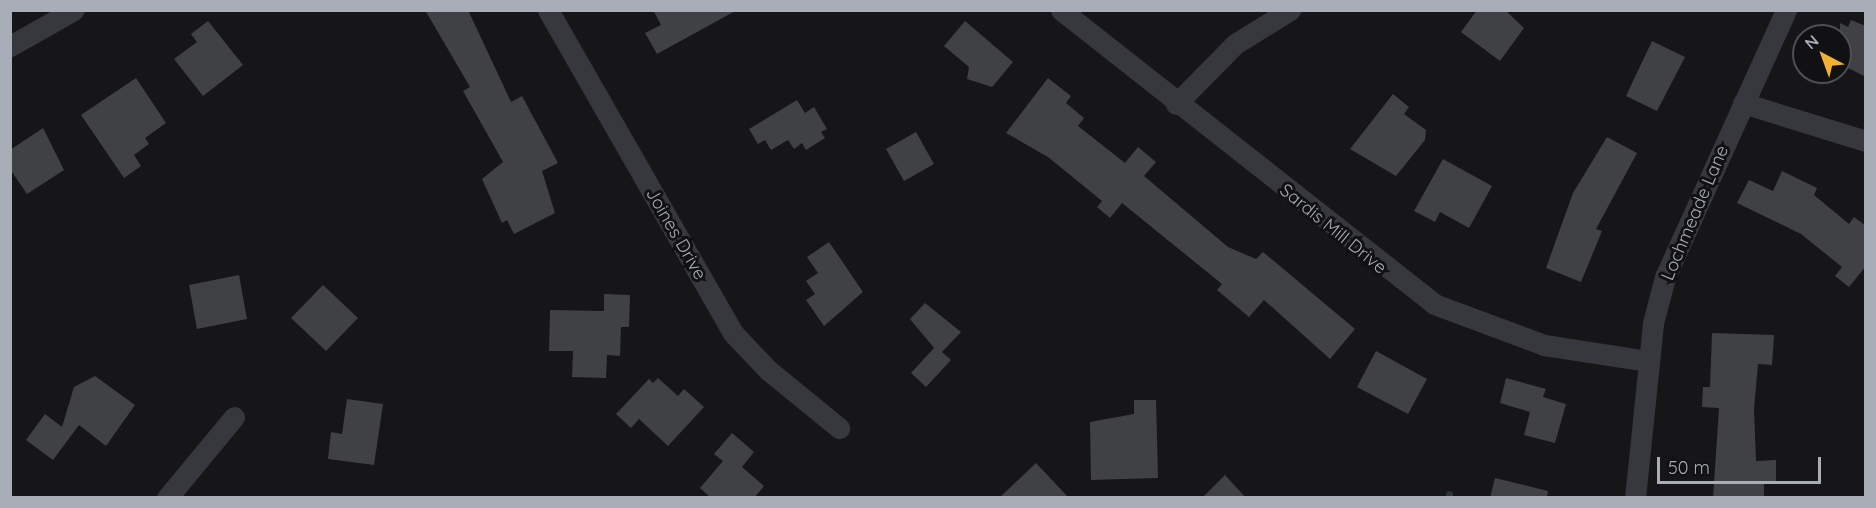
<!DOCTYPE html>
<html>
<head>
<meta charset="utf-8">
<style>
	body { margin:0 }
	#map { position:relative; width:1876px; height:508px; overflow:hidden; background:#161618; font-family:Quicksand,sans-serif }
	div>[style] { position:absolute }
	.stream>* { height:7px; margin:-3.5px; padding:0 3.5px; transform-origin:3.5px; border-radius:3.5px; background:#2c353c }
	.building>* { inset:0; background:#404145 }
	.street>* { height:21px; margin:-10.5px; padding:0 10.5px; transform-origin:10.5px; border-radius:10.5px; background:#37383d }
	span { translate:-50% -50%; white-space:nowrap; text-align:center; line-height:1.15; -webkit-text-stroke:6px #111113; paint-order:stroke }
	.street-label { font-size:18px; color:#a8adb8 }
	.frame { position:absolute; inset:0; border:12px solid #a8adb8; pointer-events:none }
	.north { position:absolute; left:1792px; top:24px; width:60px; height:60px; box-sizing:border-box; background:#111113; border:2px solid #4d4f55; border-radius:50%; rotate:319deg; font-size:16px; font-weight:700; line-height:24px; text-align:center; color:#a8adb8 }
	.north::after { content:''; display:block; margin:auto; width:21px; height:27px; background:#f2b134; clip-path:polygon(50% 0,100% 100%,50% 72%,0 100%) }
	.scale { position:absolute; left:1657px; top:457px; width:164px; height:27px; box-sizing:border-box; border:3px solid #a8adb8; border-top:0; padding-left:8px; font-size:18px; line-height:21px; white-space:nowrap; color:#a8adb8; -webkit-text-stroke:4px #111113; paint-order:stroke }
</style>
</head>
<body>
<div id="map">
	<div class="stream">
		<i style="left:1448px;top:498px;width:4px;rotate:-76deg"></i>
	</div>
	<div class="building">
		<i style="clip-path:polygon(425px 10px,468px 10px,511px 102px,522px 96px,558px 163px,542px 171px,555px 213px,514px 234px,507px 220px,502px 223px,482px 179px,503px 162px,463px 91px,470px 87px)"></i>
		<i style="clip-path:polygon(653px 10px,737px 10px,657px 54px,645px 33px,661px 25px)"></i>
		<i style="clip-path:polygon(1477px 10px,1505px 10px,1524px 28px,1500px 61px,1461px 32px)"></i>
		<i style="clip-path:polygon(1851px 20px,1866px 26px,1866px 77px,1840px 64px,1840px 23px,1848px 27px)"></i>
		<i style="clip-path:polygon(208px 21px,243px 65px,203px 96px,174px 59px,197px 42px,191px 34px)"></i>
		<i style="clip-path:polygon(965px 21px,1013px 62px,992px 87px,967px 79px,969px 67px,944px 46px)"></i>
		<i style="clip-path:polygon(1652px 41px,1685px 57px,1657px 111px,1626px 96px)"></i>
		<i style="clip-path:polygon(136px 78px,166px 123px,145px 138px,149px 144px,134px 155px,141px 166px,124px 178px,81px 115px)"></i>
		<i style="clip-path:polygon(1048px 78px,1071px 96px,1066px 103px,1084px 118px,1078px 126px,1125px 163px,1138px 147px,1156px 162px,1144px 176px,1228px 247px,1256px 259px,1263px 252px,1355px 329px,1330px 359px,1264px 300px,1249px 317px,1217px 290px,1222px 284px,1122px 203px,1110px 218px,1097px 207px,1102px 201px,1048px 157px,1006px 133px)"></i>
		<i style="clip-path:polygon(1393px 94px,1409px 107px,1404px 114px,1426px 130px,1425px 140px,1396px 176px,1350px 149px)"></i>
		<i style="clip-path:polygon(797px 100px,805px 113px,814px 107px,827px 129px,821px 132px,825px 138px,806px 150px,802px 143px,794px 149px,788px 140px,771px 150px,765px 140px,758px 144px,749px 129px)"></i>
		<i style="clip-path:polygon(43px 128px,64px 170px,27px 194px,10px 169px,10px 150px)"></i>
		<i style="clip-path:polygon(916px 132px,934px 164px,904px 181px,886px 149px)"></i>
		<i style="clip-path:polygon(1607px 137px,1637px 153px,1596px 229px,1602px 231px,1581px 282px,1546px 268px,1573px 193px)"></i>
		<i style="clip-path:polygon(1443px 159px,1492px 186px,1469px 228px,1440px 212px,1435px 222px,1414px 211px)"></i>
		<i style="clip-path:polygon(1782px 171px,1817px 188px,1814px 195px,1849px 224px,1854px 217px,1866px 226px,1866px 266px,1849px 287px,1835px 276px,1842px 267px,1801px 234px,1737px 203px,1749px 180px,1773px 191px)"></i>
		<i style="clip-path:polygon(829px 242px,863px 292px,824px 326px,806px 300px,815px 294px,806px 281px,818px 273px,807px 257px)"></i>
		<i style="clip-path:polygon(239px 275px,247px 319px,197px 329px,189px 285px)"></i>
		<i style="clip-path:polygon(323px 285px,358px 318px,326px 351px,291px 318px)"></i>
		<i style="clip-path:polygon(604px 294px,630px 295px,629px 327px,621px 327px,620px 356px,607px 355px,606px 378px,572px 377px,573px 351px,549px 351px,550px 310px,604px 311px)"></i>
		<i style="clip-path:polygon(925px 303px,961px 332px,942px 352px,951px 360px,926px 387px,911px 373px,934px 348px,910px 319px)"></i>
		<i style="clip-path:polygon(1712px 333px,1774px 335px,1772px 365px,1758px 364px,1754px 409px,1756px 461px,1776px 460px,1776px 483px,1764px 483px,1764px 498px,1713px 498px,1719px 408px,1702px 407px,1703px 387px,1710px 387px)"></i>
		<i style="clip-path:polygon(1376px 351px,1427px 379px,1408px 414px,1357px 387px)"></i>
		<i style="clip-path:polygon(95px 376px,135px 405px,106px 446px,79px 425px,53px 460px,26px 440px,45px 414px,62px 427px,74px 387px)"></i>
		<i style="clip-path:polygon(658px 378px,678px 396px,684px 389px,704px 407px,668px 446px,639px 419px,631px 428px,616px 414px,649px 379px,653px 383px)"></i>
		<i style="clip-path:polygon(1506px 378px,1546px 389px,1543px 397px,1566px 404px,1555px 443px,1524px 435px,1530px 412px,1500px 403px)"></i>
		<i style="clip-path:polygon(347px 399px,383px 404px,374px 465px,328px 459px,331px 432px,342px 434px)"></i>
		<i style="clip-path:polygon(1134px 400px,1156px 400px,1158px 478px,1091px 480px,1090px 422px,1134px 414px)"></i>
		<i style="clip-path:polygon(732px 433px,754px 452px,742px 467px,764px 486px,754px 498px,711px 498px,700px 488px,723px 461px,714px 454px)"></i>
		<i style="clip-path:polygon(1036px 463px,1069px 498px,999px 498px)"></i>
		<i style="clip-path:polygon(1225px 475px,1246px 498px,1202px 498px)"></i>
		<i style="clip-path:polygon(1495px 478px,1548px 491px,1547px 498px,1490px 498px)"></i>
	</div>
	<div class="street">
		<i style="left:548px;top:10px;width:372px;rotate:60.2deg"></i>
		<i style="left:733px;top:333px;width:51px;rotate:46.6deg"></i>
		<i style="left:768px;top:370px;width:92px;rotate:39.2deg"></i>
		<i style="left:1061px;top:10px;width:475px;rotate:38.2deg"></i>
		<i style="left:1434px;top:304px;width:117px;rotate:20.4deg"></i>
		<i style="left:1544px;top:345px;width:106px;rotate:8.7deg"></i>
		<i style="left:10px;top:46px;width:73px;rotate:-29.4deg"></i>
		<i style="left:1743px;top:103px;width:129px;rotate:17.2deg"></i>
		<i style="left:1176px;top:104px;width:84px;rotate:-45.5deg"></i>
		<i style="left:1235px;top:44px;width:65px;rotate:-31.7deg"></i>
		<i style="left:167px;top:498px;width:105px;rotate:-50.4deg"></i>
		<i style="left:1635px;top:498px;width:176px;rotate:-84.1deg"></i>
		<i style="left:1653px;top:323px;width:48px;rotate:-75.4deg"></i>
		<i style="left:1665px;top:277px;width:293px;rotate:-65.6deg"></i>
	</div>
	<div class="street-label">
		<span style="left:1695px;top:213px;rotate:-67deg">Lochmeade Lane</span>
		<span style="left:1333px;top:229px;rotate:39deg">Sardis Mill Drive</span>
		<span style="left:676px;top:234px;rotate:60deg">Joines Drive</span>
	</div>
	<div class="frame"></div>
	<div class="north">N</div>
	<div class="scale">50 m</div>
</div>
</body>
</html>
